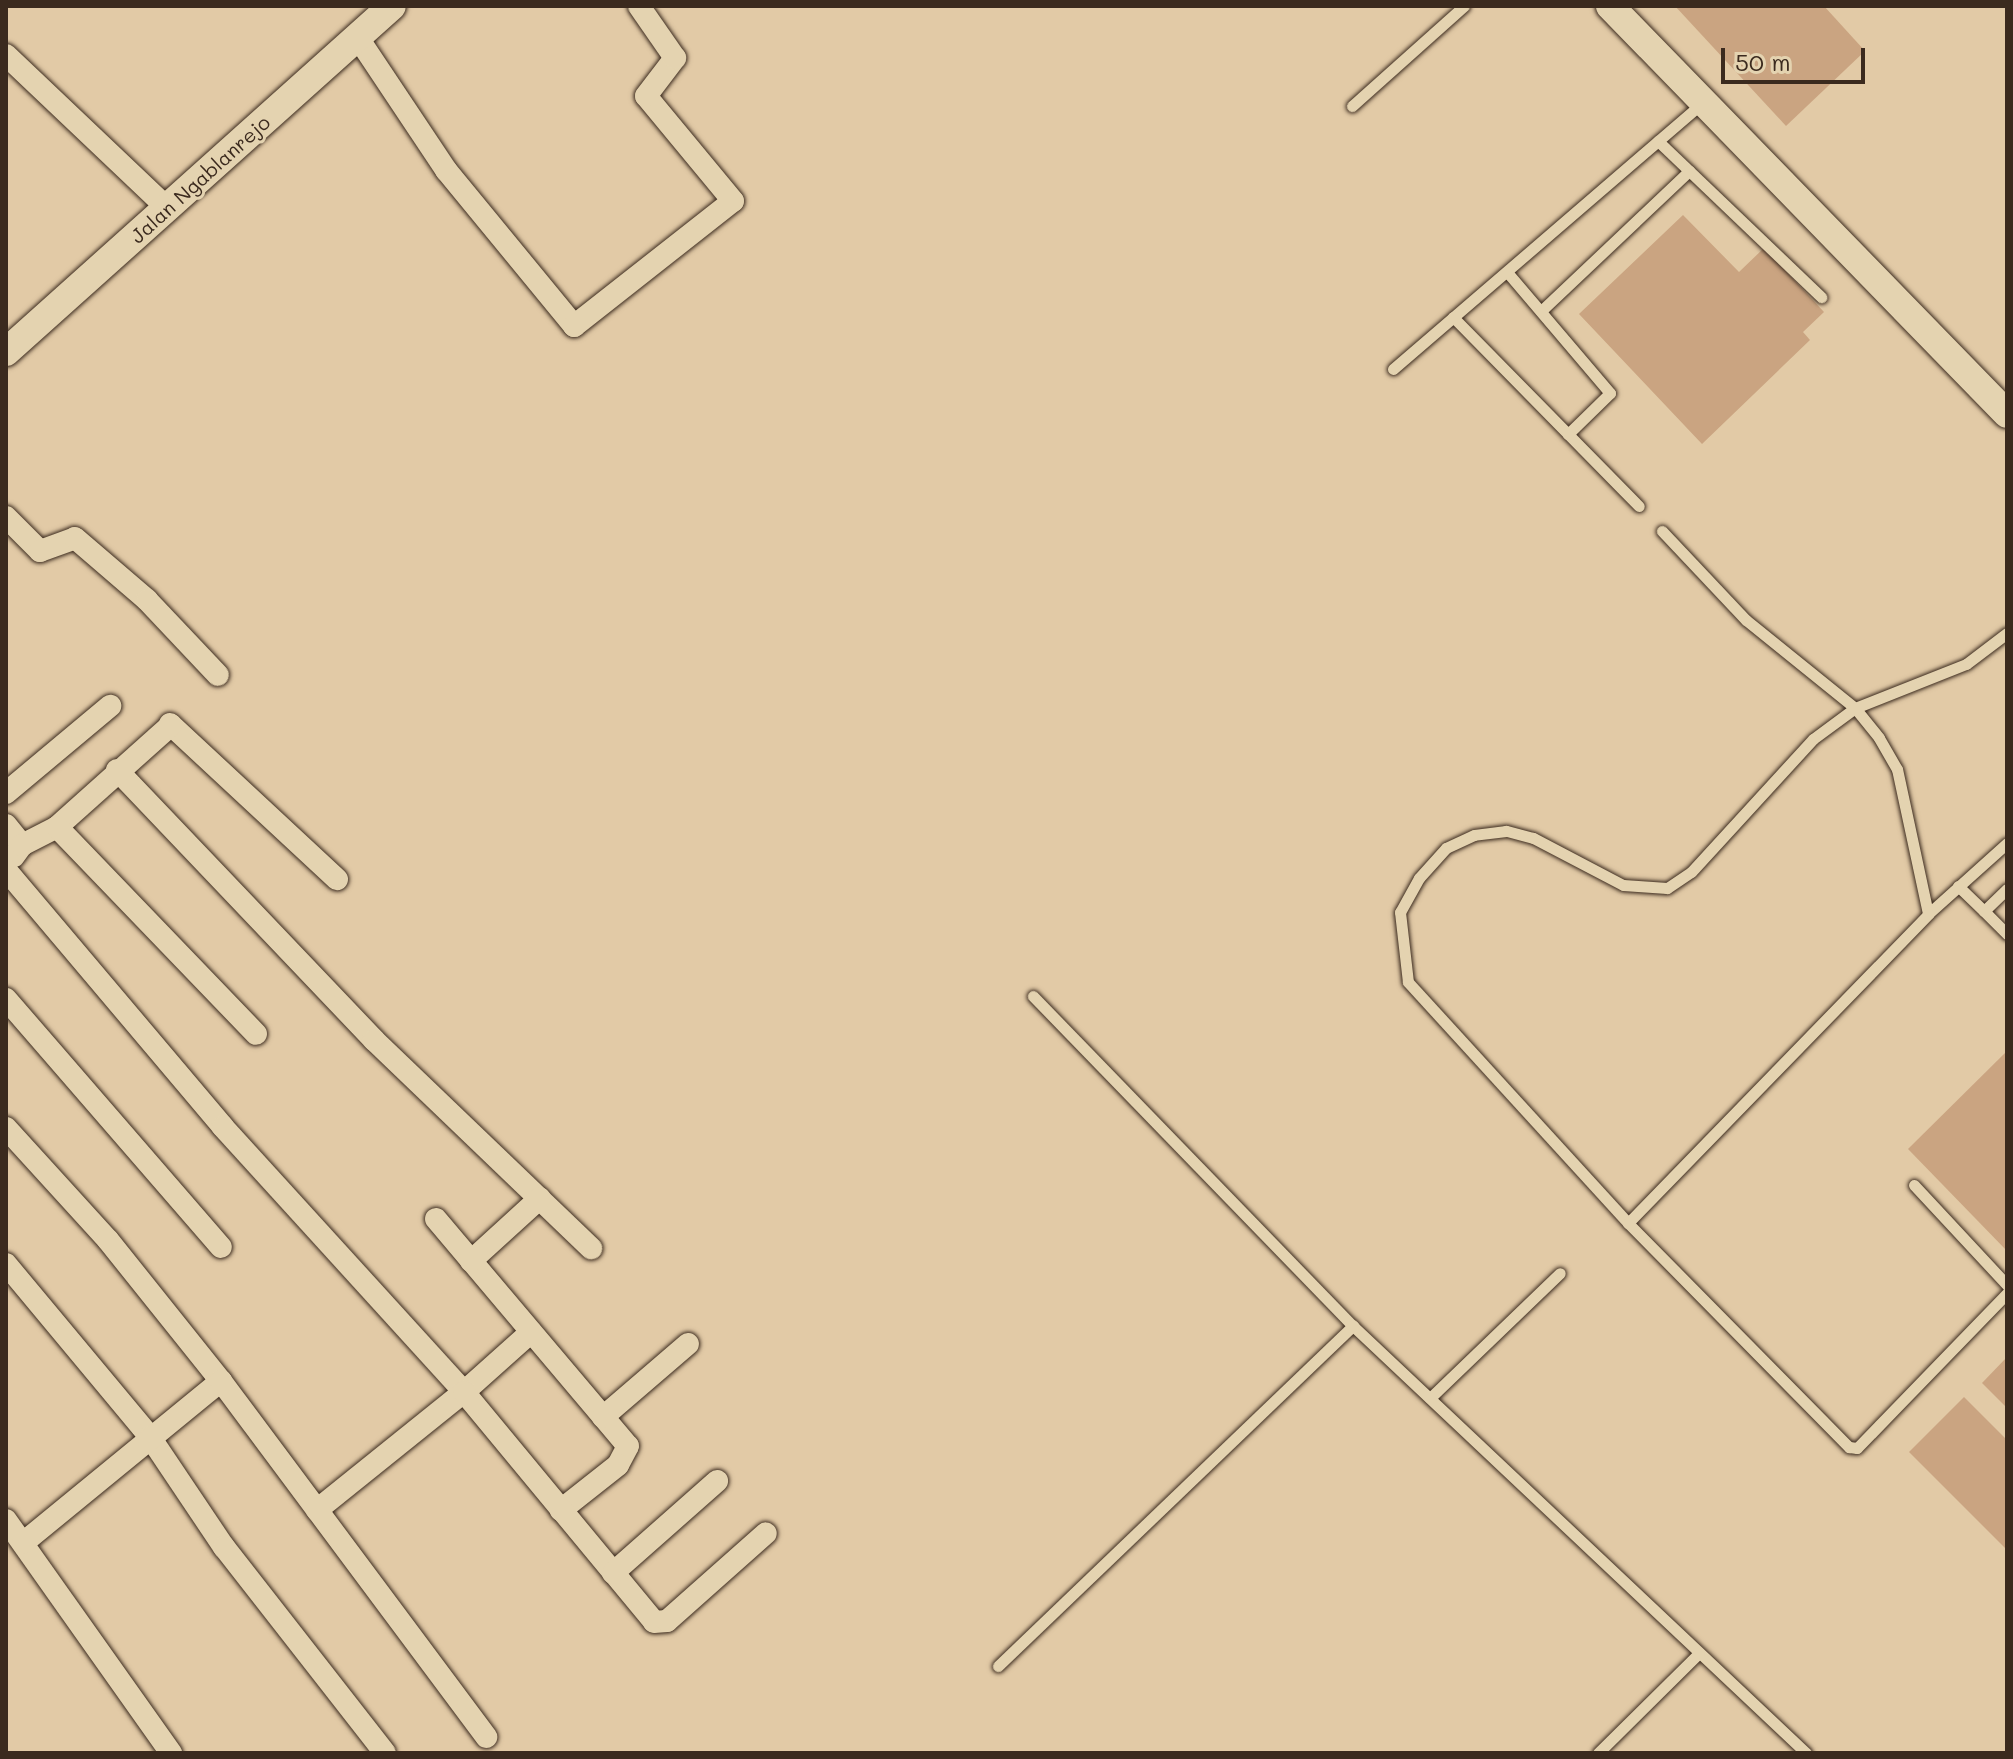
<!DOCTYPE html>
<html>
<head>
<meta charset="utf-8">
<style>
	body { margin:0 }
	#map { position:relative; width:2013px; height:1759px; overflow:hidden; background:#e2caa6; font-family:Mali,sans-serif }
	div>[style] { position:absolute }
	.building>* { inset:0; background:#caa481 }
	.roads { filter:drop-shadow(0 0 2px #3b2a1e) drop-shadow(0 0 2px #3b2a1e) }
	.service>* { height:11px; margin:-5.5px; padding:0 5.5px; transform-origin:5.5px; border-radius:5.5px; background:#e4d3b0 }
	.minor>* { height:22px; margin:-11px; padding:0 11px; transform-origin:11px; border-radius:11px; background:#e4d3b0 }
	.tertiary>* { height:28px; margin:-14px; padding:0 14px; transform-origin:14px; border-radius:14px; background:#e4d3b0 }
	span { translate:-50% -50%; white-space:nowrap; text-align:center; line-height:1.15; -webkit-text-stroke:6px #e4d3b0; paint-order:stroke }
	.street-label { font-size:20px; color:#3b2a1e }
	.frame { position:absolute; inset:0; border:8px solid #3b2a1e; pointer-events:none }
	.scale { position:absolute; left:1721px; top:48px; width:144px; height:36px; box-sizing:border-box; border:4px solid #3b2a1e; border-top:0; padding-left:10px; font-size:24px; line-height:28px; white-space:nowrap; color:#3b2a1e; -webkit-text-stroke:6px #e4d3b0; paint-order:stroke }
</style>
</head>
<body>
<div id="map">
	<div class="building">
		<i style="clip-path:polygon(1675px 6px,1824px 6px,1865px 51px,1786px 126px)"></i>
		<i style="clip-path:polygon(1683px 215px,1739px 272px,1764px 248px,1824px 312px,1803px 332px,1810px 340px,1702px 444px,1579px 314px)"></i>
		<i style="clip-path:polygon(2007px 1051px,2007px 1251px,1908px 1149px)"></i>
		<i style="clip-path:polygon(2007px 1357px,2007px 1408px,1982px 1383px)"></i>
		<i style="clip-path:polygon(1964px 1397px,2007px 1440px,2007px 1550px,1909px 1452px)"></i>
	</div>
	<div class="roads">
		<div class="service">
			<i style="left:1352px;top:106px;width:150px;rotate:-41.8deg"></i>
			<i style="left:1658px;top:141px;width:226px;rotate:43.7deg"></i>
			<i style="left:1507px;top:272px;width:159px;rotate:49.6deg"></i>
			<i style="left:1610px;top:393px;width:59px;rotate:135.7deg"></i>
			<i style="left:1541px;top:311px;width:204px;rotate:-43.4deg"></i>
			<i style="left:1453px;top:317px;width:265px;rotate:45.5deg"></i>
			<i style="left:1393px;top:369px;width:408px;rotate:-40.7deg"></i>
			<i style="left:1662px;top:531px;width:122px;rotate:46.7deg"></i>
			<i style="left:1746px;top:620px;width:140px;rotate:38.9deg"></i>
			<i style="left:1855px;top:708px;width:38px;rotate:51deg"></i>
			<i style="left:1879px;top:738px;width:36px;rotate:60deg"></i>
			<i style="left:1897px;top:769px;width:148px;rotate:77.9deg"></i>
			<i style="left:1928px;top:914px;width:106px;rotate:-41.9deg"></i>
			<i style="left:2007px;top:633px;width:51px;rotate:142.9deg"></i>
			<i style="left:1966px;top:664px;width:119px;rotate:158.4deg"></i>
			<i style="left:1855px;top:708px;width:52px;rotate:143.6deg"></i>
			<i style="left:1813px;top:739px;width:180px;rotate:132.5deg"></i>
			<i style="left:1691px;top:872px;width:29px;rotate:146deg"></i>
			<i style="left:1667px;top:888px;width:44px;rotate:-176.1deg"></i>
			<i style="left:1623px;top:885px;width:102px;rotate:-152.4deg"></i>
			<i style="left:1533px;top:838px;width:28px;rotate:-165deg"></i>
			<i style="left:1506px;top:831px;width:32px;rotate:173deg"></i>
			<i style="left:1474px;top:835px;width:31px;rotate:155deg"></i>
			<i style="left:1446px;top:848px;width:40px;rotate:132deg"></i>
			<i style="left:1419px;top:878px;width:39px;rotate:119deg"></i>
			<i style="left:1400px;top:912px;width:70px;rotate:83.5deg"></i>
			<i style="left:1408px;top:982px;width:326px;rotate:47.6deg"></i>
			<i style="left:1628px;top:1223px;width:315px;rotate:45.4deg"></i>
			<i style="left:1849px;top:1447px;width:8px;rotate:7deg"></i>
			<i style="left:1857px;top:1448px;width:216px;rotate:-45.9deg"></i>
			<i style="left:1958px;top:886px;width:36px;rotate:44deg"></i>
			<i style="left:1984px;top:911px;width:32px;rotate:-44deg"></i>
			<i style="left:1984px;top:911px;width:33px;rotate:45deg"></i>
			<i style="left:1033px;top:996px;width:460px;rotate:45.9deg"></i>
			<i style="left:1353px;top:1326px;width:623px;rotate:43.31deg"></i>
			<i style="left:1914px;top:1185px;width:137px;rotate:47.1deg"></i>
			<i style="left:1628px;top:1223px;width:431px;rotate:-45.8deg"></i>
			<i style="left:1430px;top:1398px;width:180px;rotate:-43.9deg"></i>
			<i style="left:998px;top:1666px;width:492px;rotate:-43.8deg"></i>
			<i style="left:1598px;top:1753px;width:142px;rotate:-44.7deg"></i>
		</div>
		<div class="minor">
			<i style="left:358px;top:38px;width:159px;rotate:56.3deg"></i>
			<i style="left:446px;top:170px;width:202px;rotate:50.6deg"></i>
			<i style="left:574px;top:326px;width:202px;rotate:-38.2deg"></i>
			<i style="left:733px;top:201px;width:136px;rotate:-129.6deg"></i>
			<i style="left:646px;top:96px;width:48px;rotate:-52.7deg"></i>
			<i style="left:675px;top:58px;width:63px;rotate:-124.7deg"></i>
			<i style="left:6px;top:55px;width:224px;rotate:43.5deg"></i>
			<i style="left:6px;top:517px;width:48px;rotate:45deg"></i>
			<i style="left:40px;top:551px;width:37px;rotate:-20deg"></i>
			<i style="left:75px;top:538px;width:95px;rotate:40.7deg"></i>
			<i style="left:147px;top:600px;width:103px;rotate:46.6deg"></i>
			<i style="left:170px;top:724px;width:228px;rotate:42.9deg"></i>
			<i style="left:117px;top:770px;width:373px;rotate:46.4deg"></i>
			<i style="left:374px;top:1040px;width:301px;rotate:43.8deg"></i>
			<i style="left:6px;top:793px;width:136px;rotate:-39.9deg"></i>
			<i style="left:6px;top:825px;width:26px;rotate:51deg"></i>
			<i style="left:22px;top:845px;width:14px;rotate:126deg"></i>
			<i style="left:57px;top:827px;width:153px;rotate:-41.8deg"></i>
			<i style="left:22px;top:845px;width:39px;rotate:-27deg"></i>
			<i style="left:57px;top:827px;width:287px;rotate:46.1deg"></i>
			<i style="left:6px;top:870px;width:336px;rotate:49.8deg"></i>
			<i style="left:223px;top:1127px;width:358px;rotate:47.7deg"></i>
			<i style="left:464px;top:1392px;width:90px;rotate:-41.8deg"></i>
			<i style="left:6px;top:999px;width:328px;rotate:49.1deg"></i>
			<i style="left:6px;top:1128px;width:151px;rotate:47.7deg"></i>
			<i style="left:108px;top:1240px;width:181px;rotate:51.3deg"></i>
			<i style="left:436px;top:1219px;width:297px;rotate:49.8deg"></i>
			<i style="left:628px;top:1446px;width:21px;rotate:118deg"></i>
			<i style="left:618px;top:1465px;width:73px;rotate:141.7deg"></i>
			<i style="left:471px;top:1261px;width:93px;rotate:-42.4deg"></i>
			<i style="left:6px;top:1264px;width:225px;rotate:50.2deg"></i>
			<i style="left:150px;top:1437px;width:133px;rotate:56.1deg"></i>
			<i style="left:224px;top:1547px;width:261px;rotate:52deg"></i>
			<i style="left:603px;top:1417px;width:112px;rotate:-40.7deg"></i>
			<i style="left:317px;top:1510px;width:189px;rotate:-38.8deg"></i>
			<i style="left:464px;top:1392px;width:298px;rotate:50.4deg"></i>
			<i style="left:654px;top:1622px;width:13px;rotate:-4deg"></i>
			<i style="left:667px;top:1621px;width:132px;rotate:-41.6deg"></i>
			<i style="left:6px;top:1520px;width:286px;rotate:54.7deg"></i>
			<i style="left:23px;top:1543px;width:256px;rotate:-39.3deg"></i>
			<i style="left:221px;top:1381px;width:444px;rotate:53.3deg"></i>
			<i style="left:613px;top:1573px;width:139px;rotate:-41.5deg"></i>
		</div>
		<div class="tertiary">
			<i style="left:1610px;top:6px;width:569px;rotate:45.78deg"></i>
			<i style="left:6px;top:352px;width:518px;rotate:-41.87deg"></i>
		</div>
	</div>
	<div class="street-label">
		<span style="left:200px;top:179px;rotate:-42deg">Jalan Ngablanrejo</span>
	</div>
	<div class="frame"></div>
	<div class="scale">50 m</div>
</div>
</body>
</html>
